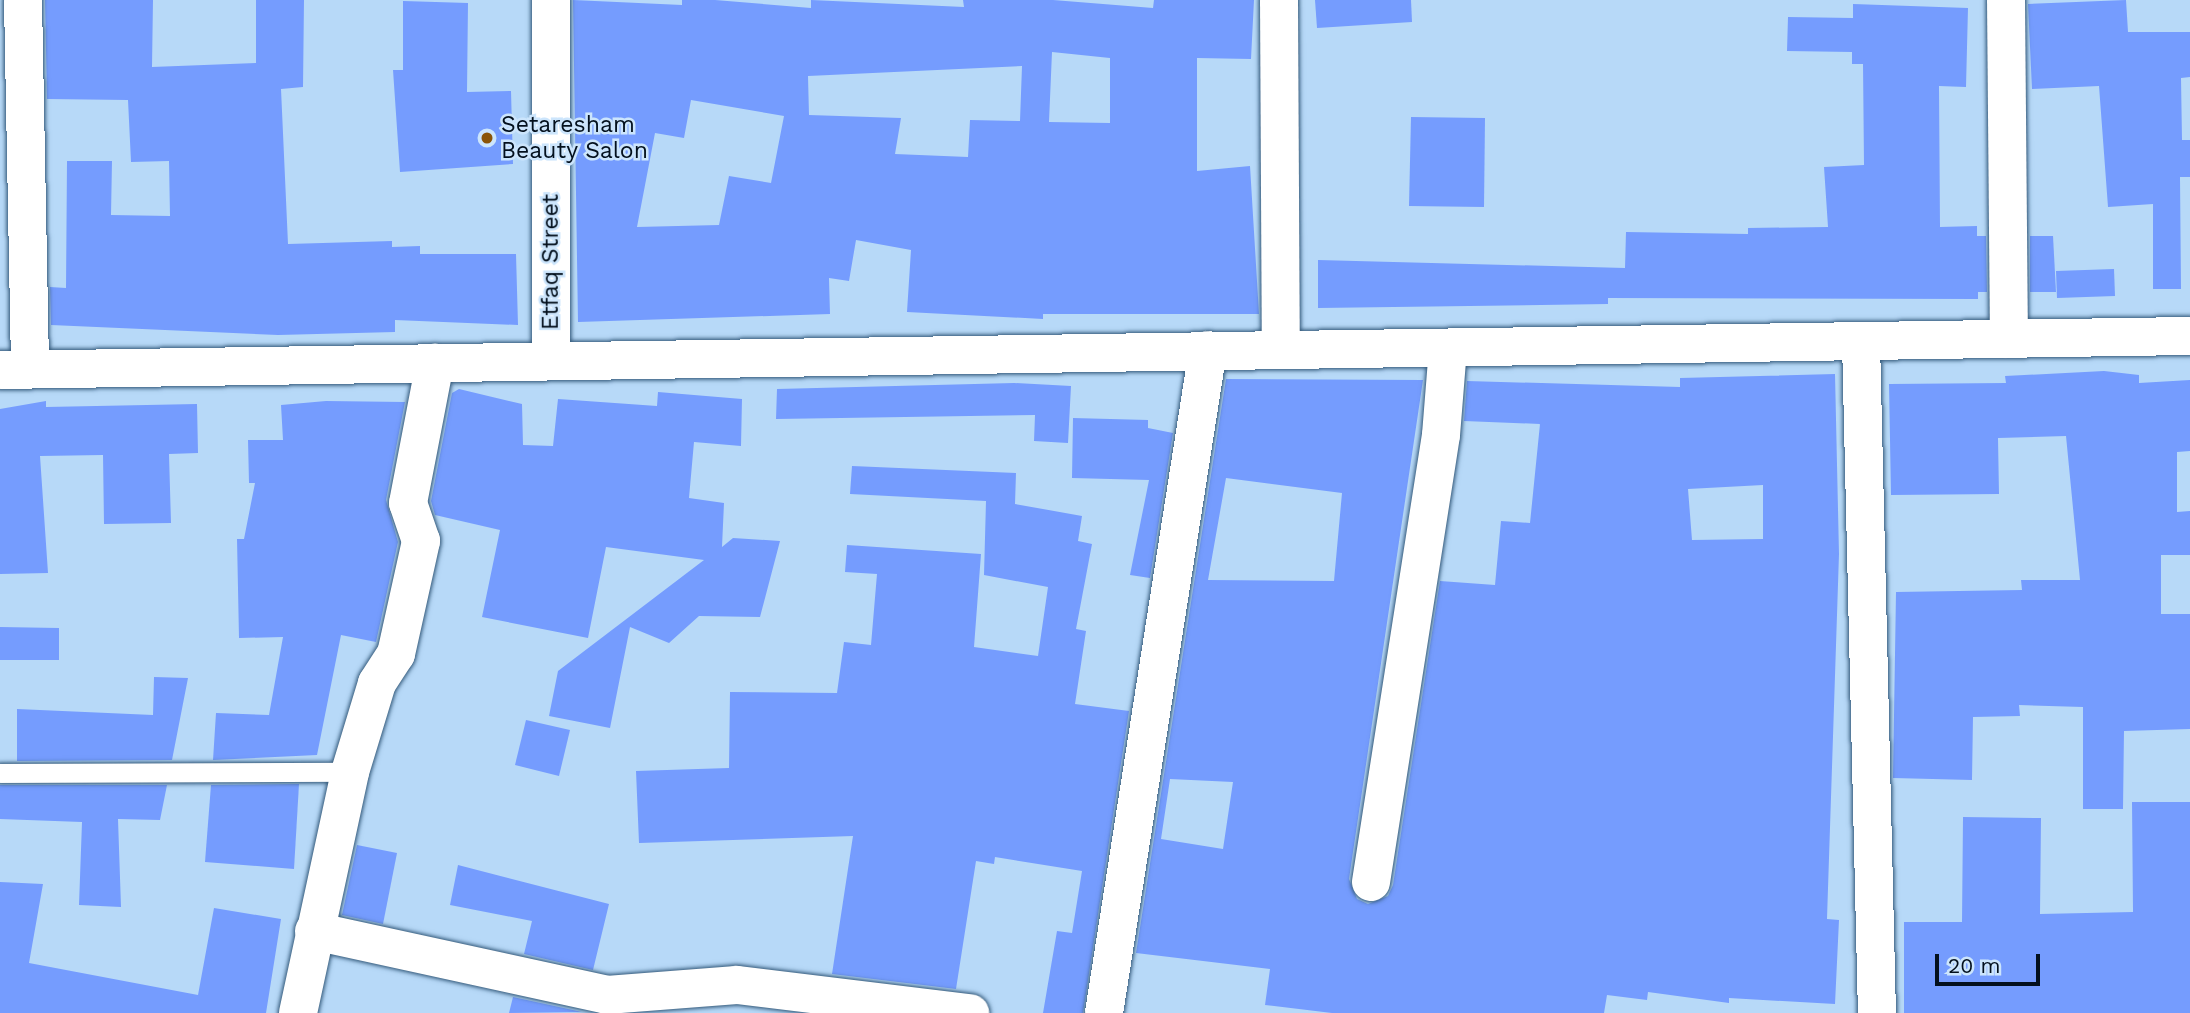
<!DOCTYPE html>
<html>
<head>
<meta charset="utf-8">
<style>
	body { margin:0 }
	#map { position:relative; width:2190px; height:1013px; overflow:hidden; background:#b7d9f8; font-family:"Work Sans",sans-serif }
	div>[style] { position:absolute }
	.building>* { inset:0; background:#759cfe }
	.roads { filter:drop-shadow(0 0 2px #345a7b) drop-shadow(0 0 2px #345a7b) }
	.lane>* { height:19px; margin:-9.5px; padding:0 9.5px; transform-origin:9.5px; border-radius:9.5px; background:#fff }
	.street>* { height:38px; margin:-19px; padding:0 19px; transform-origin:19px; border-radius:19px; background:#fff }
	.dots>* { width:19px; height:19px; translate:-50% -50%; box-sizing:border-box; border:4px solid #cce5fc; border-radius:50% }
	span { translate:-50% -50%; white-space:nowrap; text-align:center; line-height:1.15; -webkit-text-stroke:5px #cce5fc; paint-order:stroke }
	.poi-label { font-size:23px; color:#03101d }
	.left { translate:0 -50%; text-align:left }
	.street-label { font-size:23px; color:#03101d }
	.scale { position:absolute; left:1935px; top:954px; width:105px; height:32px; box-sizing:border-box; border:4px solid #03101d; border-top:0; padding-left:9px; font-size:21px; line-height:24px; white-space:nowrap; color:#03101d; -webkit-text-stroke:5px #cce5fc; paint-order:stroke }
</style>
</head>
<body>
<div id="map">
	<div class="building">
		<i style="clip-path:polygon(45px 0,153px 0,152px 67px,256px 63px,256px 0,304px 0,303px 87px,281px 89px,288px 244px,392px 241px,392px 247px,420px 246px,420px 254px,516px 254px,518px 325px,395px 320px,395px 332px,278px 335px,51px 325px,50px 287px,66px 288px,67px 161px,112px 161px,111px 215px,170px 216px,169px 161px,131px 162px,128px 100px,47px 99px)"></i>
		<i style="clip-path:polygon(evenodd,573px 0,682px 5px,682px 0,715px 0,811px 8px,811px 0,964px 7px,963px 0,1053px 0,1153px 8px,1154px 0,1254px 0,1251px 59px,1197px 58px,1197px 171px,1250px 166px,1259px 314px,1043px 314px,1043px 319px,907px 312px,911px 250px,856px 240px,849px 281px,829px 278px,830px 314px,578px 322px,573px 0,1052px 52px,1110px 58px,1110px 123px,1049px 122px,1052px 52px,573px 0,1022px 66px,1020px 121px,970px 120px,968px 157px,895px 154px,901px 118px,809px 115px,808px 76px,1022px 66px,573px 0,691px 100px,784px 116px,771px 183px,729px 176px,719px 225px,637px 227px,655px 133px,684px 138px,691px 100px)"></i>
		<i style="clip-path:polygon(1315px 0,1411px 0,1412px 22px,1317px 28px)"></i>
		<i style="clip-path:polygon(2126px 0,2128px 32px,2190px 32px,2190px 77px,2181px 78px,2182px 140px,2190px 140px,2190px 177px,2180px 177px,2181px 289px,2153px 289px,2153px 204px,2108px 207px,2099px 86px,2032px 89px,2028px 4px)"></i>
		<i style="clip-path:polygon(403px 1px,468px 3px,467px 92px,511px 91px,513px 164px,400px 172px,393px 70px,403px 70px)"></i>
		<i style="clip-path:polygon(1853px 4px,1968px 8px,1966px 87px,1939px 86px,1940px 227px,1977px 226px,1977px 236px,1986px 236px,1987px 292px,1978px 292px,1978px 299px,1608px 298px,1608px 304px,1318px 308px,1318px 260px,1625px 268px,1626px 232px,1748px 234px,1748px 228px,1828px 227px,1824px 167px,1864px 165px,1863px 64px,1852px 64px,1852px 52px,1787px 51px,1788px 17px,1853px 18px)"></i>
		<i style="clip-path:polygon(1411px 117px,1485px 118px,1484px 207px,1409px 206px)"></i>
		<i style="clip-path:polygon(2030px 236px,2053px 236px,2056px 292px,2030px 292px)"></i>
		<i style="clip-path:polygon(2114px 269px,2115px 296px,2057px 298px,2056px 271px)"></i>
		<i style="clip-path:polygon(2104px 371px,2139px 375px,2139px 383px,2190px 380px,2190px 451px,2177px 452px,2177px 512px,2190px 511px,2190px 555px,2161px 555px,2161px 614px,2190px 614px,2190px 729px,2124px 731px,2123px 809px,2083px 809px,2083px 707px,2019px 705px,2020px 716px,1973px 717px,1972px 780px,1893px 778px,1896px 592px,2022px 590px,2021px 580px,2080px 580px,2066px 436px,1998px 438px,1999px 494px,1891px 495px,1889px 384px,2006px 383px,2005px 376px)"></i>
		<i style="clip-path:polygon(evenodd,1835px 374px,1839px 554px,1827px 919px,1839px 920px,1835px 1004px,1729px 998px,1729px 1003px,1648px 992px,1647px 1000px,1607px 995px,1604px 1013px,1332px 1013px,1265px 1005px,1270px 969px,1136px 953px,1226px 379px,1423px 380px,1349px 879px,1357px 899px,1368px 904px,1388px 896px,1393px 885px,1440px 581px,1495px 585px,1501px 521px,1530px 523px,1540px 424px,1464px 421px,1467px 381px,1680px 387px,1680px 378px,1835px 374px,1226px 478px,1342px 493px,1334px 581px,1208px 580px,1226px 478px,1835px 374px,1763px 485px,1763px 539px,1692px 540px,1688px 489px,1763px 485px,1835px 374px,1170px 779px,1233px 782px,1223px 849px,1161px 839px,1170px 779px)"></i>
		<i style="clip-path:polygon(1014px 383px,1071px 386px,1068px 443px,1034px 441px,1035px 415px,776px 419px,777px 389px)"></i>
		<i style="clip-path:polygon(459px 389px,522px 404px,523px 445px,553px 446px,558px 399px,657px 406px,658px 392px,742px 399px,741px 446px,694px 442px,689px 498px,724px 503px,722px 547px,733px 538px,780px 541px,760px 617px,699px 616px,669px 643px,630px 627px,610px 728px,549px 716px,558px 671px,704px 560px,606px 547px,588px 638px,482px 617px,500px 530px,435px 515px,431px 501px,452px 393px)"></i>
		<i style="clip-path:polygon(46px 401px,46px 407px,197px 404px,198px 453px,169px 454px,171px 523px,104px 524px,103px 455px,40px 456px,48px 573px,0 574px,0 409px)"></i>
		<i style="clip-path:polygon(326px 401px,405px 402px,386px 500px,398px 542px,376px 642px,341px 635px,317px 755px,213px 760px,216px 713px,269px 715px,283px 637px,239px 638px,237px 539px,244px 539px,255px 483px,249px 483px,248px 440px,283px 440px,281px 405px)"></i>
		<i style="clip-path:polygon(1073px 418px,1148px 420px,1148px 428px,1173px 433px,1150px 578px,1130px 575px,1149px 480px,1072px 478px)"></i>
		<i style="clip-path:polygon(852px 466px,1016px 473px,1015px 504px,1082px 516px,1078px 541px,1092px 544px,1076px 629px,1086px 631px,1075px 704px,1129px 711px,1083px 1013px,1043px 1013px,1057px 931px,1072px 933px,1082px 871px,995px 857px,994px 864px,976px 861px,956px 989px,832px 974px,853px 836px,639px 843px,636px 771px,729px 768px,730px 692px,837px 693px,844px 642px,871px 645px,877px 574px,845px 572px,847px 545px,981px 554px,974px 647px,1038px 656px,1048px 587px,984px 575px,986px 501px,850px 494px)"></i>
		<i style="clip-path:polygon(0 627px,59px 628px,59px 660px,0 660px)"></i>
		<i style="clip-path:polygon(154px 677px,188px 678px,172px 760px,17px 761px,17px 709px,153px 715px)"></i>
		<i style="clip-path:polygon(526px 720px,570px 730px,559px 776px,515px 765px)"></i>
		<i style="clip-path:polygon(299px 784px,294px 869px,205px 862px,211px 785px)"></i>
		<i style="clip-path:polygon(0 785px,167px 785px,160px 820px,118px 819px,121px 907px,79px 905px,82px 822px,0 819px)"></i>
		<i style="clip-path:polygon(2132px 802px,2190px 802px,2190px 1013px,1904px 1013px,1904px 922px,1962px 922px,1963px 817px,2041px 818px,2040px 914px,2133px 912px)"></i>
		<i style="clip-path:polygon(357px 845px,397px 853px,383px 924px,342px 915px)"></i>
		<i style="clip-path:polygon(458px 865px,609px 904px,593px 970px,524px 954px,532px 921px,450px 905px)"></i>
		<i style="clip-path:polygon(0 882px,43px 884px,29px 963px,198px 995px,214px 908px,281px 919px,266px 1013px,0 1013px)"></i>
		<i style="clip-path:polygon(513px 997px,582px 1012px,509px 1013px)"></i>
	</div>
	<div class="roads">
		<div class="lane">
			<i style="left:0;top:773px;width:350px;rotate:-0.2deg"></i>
		</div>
		<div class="street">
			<i style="left:23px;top:0;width:369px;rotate:88.9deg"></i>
			<i style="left:1279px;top:0;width:350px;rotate:89.7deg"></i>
			<i style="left:2006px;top:0;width:339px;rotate:89.5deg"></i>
			<i style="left:1861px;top:341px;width:672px;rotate:88.64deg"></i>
			<i style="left:551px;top:356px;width:356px;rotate:-90deg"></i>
			<i style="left:0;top:370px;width:2190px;rotate:-0.89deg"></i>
			<i style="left:1371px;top:882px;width:452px;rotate:-81.1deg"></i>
			<i style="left:1441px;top:435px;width:87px;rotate:-85.4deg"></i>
			<i style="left:314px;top:931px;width:300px;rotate:12.3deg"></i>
			<i style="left:607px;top:995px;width:130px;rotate:-4.4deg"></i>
			<i style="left:737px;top:985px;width:235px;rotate:6.9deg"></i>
			<i style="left:298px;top:1013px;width:247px;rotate:-77.8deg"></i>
			<i style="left:350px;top:772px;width:93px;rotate:-73.1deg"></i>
			<i style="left:377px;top:683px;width:35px;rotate:-57deg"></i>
			<i style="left:396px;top:654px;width:116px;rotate:-77.5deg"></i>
			<i style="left:421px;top:541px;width:40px;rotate:-108.9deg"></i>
			<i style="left:408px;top:503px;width:143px;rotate:-79.1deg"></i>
			<i style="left:1104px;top:1013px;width:671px;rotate:-81.09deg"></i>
		</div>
	</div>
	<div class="dots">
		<i style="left:487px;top:138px;background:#8b5406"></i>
	</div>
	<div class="poi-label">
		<span class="left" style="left:501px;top:138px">Setaresham<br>Beauty Salon</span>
	</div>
	<div class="street-label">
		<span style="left:551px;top:262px;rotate:-90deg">Etfaq Street</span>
	</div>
	<div class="scale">20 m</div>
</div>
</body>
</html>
